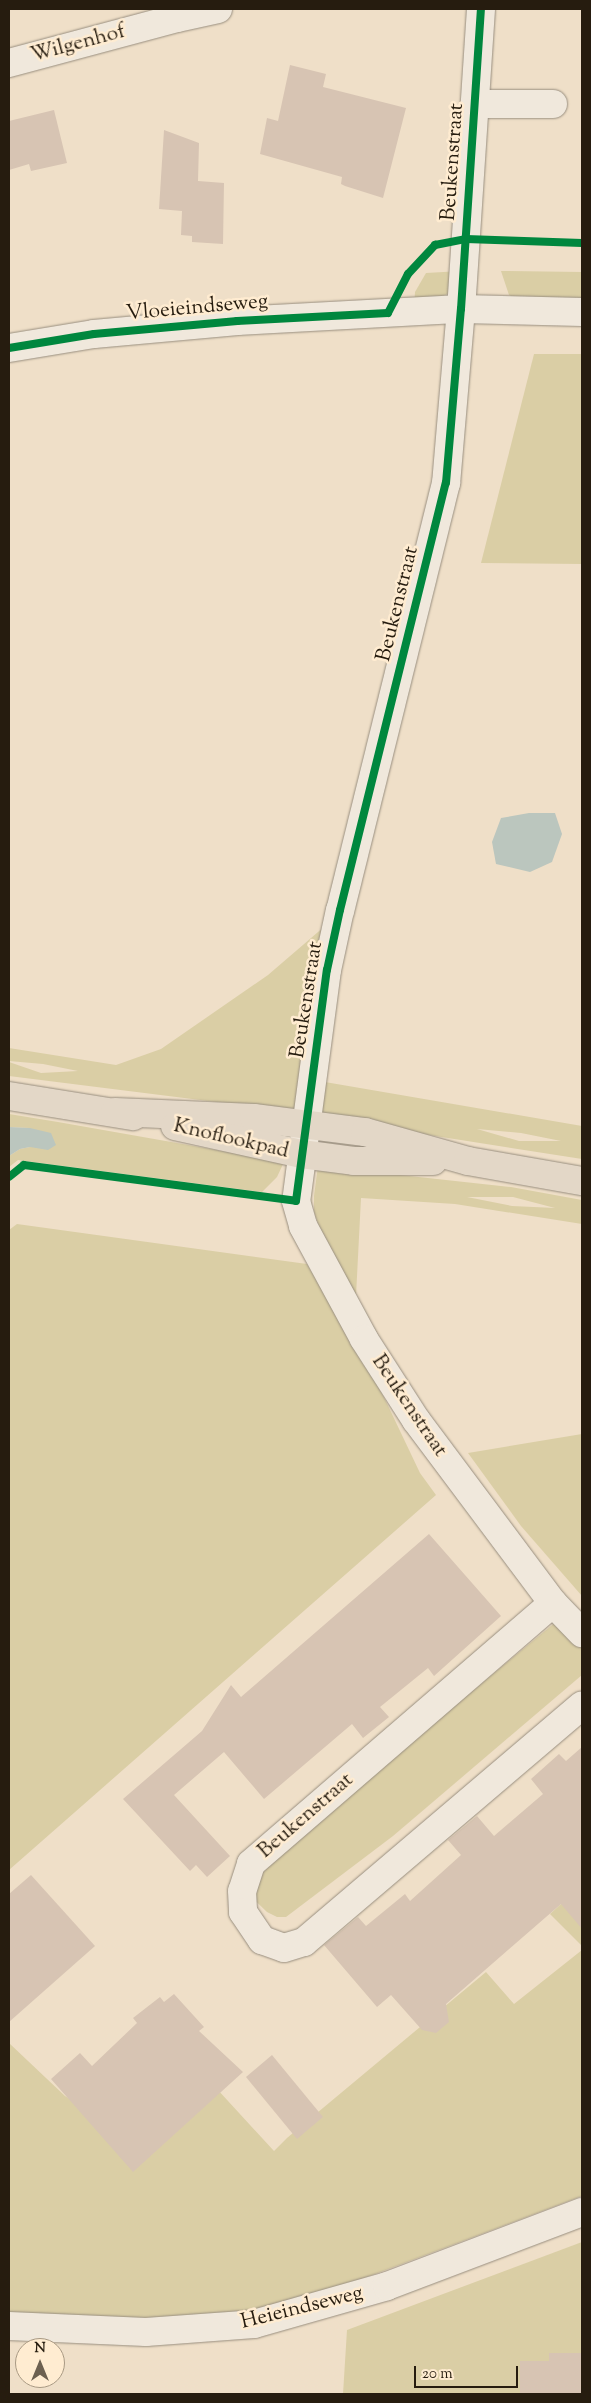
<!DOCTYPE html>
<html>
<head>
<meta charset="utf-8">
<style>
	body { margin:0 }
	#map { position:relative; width:591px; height:2403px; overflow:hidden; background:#efdfc8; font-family:"Sorts Mill Goudy",serif }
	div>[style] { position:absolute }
	.green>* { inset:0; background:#dacea5 }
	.water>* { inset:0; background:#bbc6be }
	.building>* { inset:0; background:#d7c4b3 }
	.roads { filter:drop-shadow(0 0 1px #988e7f) drop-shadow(0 0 1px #988e7f) }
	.minor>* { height:28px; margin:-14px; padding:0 14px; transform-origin:14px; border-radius:14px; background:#f0e8dc }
	.major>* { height:28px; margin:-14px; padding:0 14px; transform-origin:14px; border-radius:14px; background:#e3d7c7 }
	.cycleway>* { height:8px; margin:-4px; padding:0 4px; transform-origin:4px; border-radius:4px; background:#00873e }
	span { translate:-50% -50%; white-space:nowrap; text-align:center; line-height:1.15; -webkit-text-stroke:5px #ffecd1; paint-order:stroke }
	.street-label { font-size:21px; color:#261c0f }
	.frame { position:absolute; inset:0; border:10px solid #261c0f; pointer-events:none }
	.north { position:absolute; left:15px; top:2338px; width:50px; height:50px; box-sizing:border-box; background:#ffecd1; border:1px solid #a89983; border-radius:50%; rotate:0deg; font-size:14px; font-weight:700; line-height:20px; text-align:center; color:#261c0f }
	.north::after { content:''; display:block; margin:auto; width:18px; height:22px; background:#6c6050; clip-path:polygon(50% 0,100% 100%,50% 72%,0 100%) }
	.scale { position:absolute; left:414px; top:2366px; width:104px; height:22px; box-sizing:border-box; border:2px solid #261c0f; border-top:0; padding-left:6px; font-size:15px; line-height:18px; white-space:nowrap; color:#261c0f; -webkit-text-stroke:4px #ffecd1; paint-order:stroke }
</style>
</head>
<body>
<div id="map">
	<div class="green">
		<i style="clip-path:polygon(461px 271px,458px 287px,431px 304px,414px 308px,415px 292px,426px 273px)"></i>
		<i style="clip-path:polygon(501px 271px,582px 272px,582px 313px,542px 313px,509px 295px)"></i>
		<i style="clip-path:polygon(534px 354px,582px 354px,582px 564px,481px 563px)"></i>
		<i style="clip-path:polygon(325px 926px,296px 1112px,9px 1076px,9px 1062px,41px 1073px,78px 1071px,43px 1064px,9px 1061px,9px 1048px,116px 1065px,161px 1049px,268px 975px)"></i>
		<i style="clip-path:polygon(evenodd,325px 1082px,582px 1126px,582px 1159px,321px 1118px,325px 1082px,477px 1129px,521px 1133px,561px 1141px,519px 1141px,477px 1129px)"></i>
		<i style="clip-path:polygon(9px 1114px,58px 1122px,284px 1162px,277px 1177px,262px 1192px,18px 1160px,9px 1167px,9px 1156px,20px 1149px,30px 1147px,30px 1128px,9px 1127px)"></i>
		<i style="clip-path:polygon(evenodd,318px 1166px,511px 1187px,582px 1200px,582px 1224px,455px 1204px,361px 1198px,356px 1296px,323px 1238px,314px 1212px,314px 1196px,318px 1166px,467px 1197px,513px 1197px,555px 1208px,512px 1206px,467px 1197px)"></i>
		<i style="clip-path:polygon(17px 1224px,307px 1264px,381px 1391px,420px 1473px,436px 1495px,9px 1870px,9px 1230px)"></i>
		<i style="clip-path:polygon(582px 1434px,582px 1596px,521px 1526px,468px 1453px)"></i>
		<i style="clip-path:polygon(557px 1621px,582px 1644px,582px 1675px,393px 1836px,286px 1917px,277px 1917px,267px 1912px,245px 1891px,251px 1874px)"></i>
		<i style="clip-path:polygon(582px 1885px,582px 1946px,550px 1914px)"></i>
		<i style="clip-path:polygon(582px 1950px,582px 2196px,253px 2320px,9px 2317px,9px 2043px,65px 2096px,98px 2116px,206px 2077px,274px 2151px,287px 2138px,486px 1972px,514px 2004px)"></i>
		<i style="clip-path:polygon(582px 2242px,582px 2394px,343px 2394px,347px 2330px)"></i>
	</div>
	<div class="water">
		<i style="clip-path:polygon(529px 813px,555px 813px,562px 834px,552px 862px,530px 872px,496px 864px,492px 842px,501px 818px)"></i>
		<i style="clip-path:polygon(9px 1127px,30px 1128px,51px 1133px,56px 1145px,48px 1150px,30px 1147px,20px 1149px,9px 1156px)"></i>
	</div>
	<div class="building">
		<i style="clip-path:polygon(290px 65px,326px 74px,323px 87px,406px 108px,383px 198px,345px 186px,341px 184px,342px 177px,260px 154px,267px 118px,278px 121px)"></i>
		<i style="clip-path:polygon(54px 110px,67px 163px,31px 171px,29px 164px,9px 170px,9px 121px)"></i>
		<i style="clip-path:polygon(164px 130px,199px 143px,198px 181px,224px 183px,223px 244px,192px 242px,192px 236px,181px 235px,182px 211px,159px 209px)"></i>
		<i style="clip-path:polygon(429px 1534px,501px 1616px,434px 1676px,428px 1668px,380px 1707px,389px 1717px,363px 1738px,352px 1724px,264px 1799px,224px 1752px,174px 1795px,230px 1856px,207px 1877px,196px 1865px,190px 1871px,123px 1799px,202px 1731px,231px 1685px,241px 1697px)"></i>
		<i style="clip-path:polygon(582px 1747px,582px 1929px,561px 1904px,446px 2004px,449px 2022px,436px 2033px,422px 2030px,391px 1995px,377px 2007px,324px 1945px,358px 1917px,366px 1926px,405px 1894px,410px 1901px,461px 1855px,448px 1840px,477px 1816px,494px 1836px,543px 1794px,531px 1779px,559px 1754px,566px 1761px)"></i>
		<i style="clip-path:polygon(31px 1875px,95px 1946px,9px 2022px,9px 1894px)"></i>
		<i style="clip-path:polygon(174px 1994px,204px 2027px,199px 2031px,243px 2072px,133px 2172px,51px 2079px,80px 2053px,92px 2066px,137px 2023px,133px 2018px,160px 1997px,164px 2002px)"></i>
		<i style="clip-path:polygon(272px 2055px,323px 2117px,297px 2139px,246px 2077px)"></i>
		<i style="clip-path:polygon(549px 2353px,582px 2353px,582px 2394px,520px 2394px,520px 2361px,549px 2361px)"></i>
	</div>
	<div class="roads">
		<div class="minor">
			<i style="left:481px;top:9px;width:301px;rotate:93.8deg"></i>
			<i style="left:461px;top:309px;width:175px;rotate:94.9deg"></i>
			<i style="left:446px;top:483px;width:440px;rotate:103.9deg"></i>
			<i style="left:340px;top:910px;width:61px;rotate:102.2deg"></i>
			<i style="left:327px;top:970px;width:233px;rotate:97.6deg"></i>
			<i style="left:296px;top:1201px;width:26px;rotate:74deg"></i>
			<i style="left:303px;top:1226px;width:128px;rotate:61.6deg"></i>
			<i style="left:364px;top:1339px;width:96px;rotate:57.3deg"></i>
			<i style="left:416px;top:1420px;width:229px;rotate:53.2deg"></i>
			<i style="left:553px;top:1603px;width:42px;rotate:46deg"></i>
			<i style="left:9px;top:63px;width:174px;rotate:-15deg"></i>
			<i style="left:177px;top:18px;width:42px;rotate:-12.4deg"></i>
			<i style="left:475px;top:104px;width:78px"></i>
			<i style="left:9px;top:348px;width:86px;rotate:-9.4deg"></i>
			<i style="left:94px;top:334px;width:144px;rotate:-5.2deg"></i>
			<i style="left:237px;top:321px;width:224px;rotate:-3.1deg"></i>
			<i style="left:461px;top:309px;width:121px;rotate:1.4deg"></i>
			<i style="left:553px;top:1603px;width:399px;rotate:139.2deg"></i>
			<i style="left:251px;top:1864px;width:28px;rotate:108deg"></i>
			<i style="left:242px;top:1891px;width:21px;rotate:87deg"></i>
			<i style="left:243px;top:1912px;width:34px;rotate:56deg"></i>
			<i style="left:262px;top:1940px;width:23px;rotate:20deg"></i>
			<i style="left:284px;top:1948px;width:21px;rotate:-17deg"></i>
			<i style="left:304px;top:1942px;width:365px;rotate:-40.4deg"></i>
			<i style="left:9px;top:2326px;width:137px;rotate:2.5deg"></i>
			<i style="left:146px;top:2332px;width:108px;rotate:-4.2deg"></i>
			<i style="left:254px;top:2324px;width:138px;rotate:-15.9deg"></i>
			<i style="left:387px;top:2286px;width:209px;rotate:-20.8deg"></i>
		</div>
		<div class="major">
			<i style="left:9px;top:1096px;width:126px;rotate:9.2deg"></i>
			<i style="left:115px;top:1112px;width:139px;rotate:2.5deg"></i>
			<i style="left:254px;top:1118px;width:112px;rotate:7.2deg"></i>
			<i style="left:365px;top:1132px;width:107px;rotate:15.7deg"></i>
			<i style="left:468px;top:1161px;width:116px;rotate:10deg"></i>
			<i style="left:175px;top:1126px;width:129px;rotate:12.5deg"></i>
			<i style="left:301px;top:1154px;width:53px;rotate:7.5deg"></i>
			<i style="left:354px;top:1161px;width:79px"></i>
		</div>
	</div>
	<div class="cycleway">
		<i style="left:9px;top:348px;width:86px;rotate:-9.4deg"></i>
		<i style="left:94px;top:334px;width:144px;rotate:-5.2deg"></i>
		<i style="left:237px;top:321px;width:151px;rotate:-3deg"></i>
		<i style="left:388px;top:313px;width:44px;rotate:-62.9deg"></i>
		<i style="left:408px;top:274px;width:40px;rotate:-47deg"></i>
		<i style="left:435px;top:245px;width:32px;rotate:-11deg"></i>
		<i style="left:466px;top:239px;width:116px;rotate:2deg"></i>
		<i style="left:9px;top:1177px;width:19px;rotate:-39deg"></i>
		<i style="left:24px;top:1165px;width:274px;rotate:7.5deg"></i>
		<i style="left:296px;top:1201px;width:233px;rotate:-82.4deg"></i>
		<i style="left:327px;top:970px;width:61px;rotate:-77.8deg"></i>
		<i style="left:340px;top:910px;width:440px;rotate:-76.1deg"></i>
		<i style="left:446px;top:483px;width:175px;rotate:-85.1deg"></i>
		<i style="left:461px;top:309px;width:301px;rotate:-86.2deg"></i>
	</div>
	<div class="street-label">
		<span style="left:78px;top:44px;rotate:-15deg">Wilgenhof</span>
		<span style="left:453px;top:162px;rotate:-86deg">Beukenstraat</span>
		<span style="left:197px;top:308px;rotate:-5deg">Vloeieindseweg</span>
		<span style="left:398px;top:604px;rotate:-76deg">Beukenstraat</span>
		<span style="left:307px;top:1000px;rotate:-81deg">Beukenstraat</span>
		<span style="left:231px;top:1139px;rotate:13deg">Knoflookpad</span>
		<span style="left:409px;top:1406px;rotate:56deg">Beukenstraat</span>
		<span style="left:306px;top:1816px;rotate:-41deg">Beukenstraat</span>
		<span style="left:302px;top:2308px;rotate:-14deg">Heieindseweg</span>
	</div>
	<div class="frame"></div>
	<div class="north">N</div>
	<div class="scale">20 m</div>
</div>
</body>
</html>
